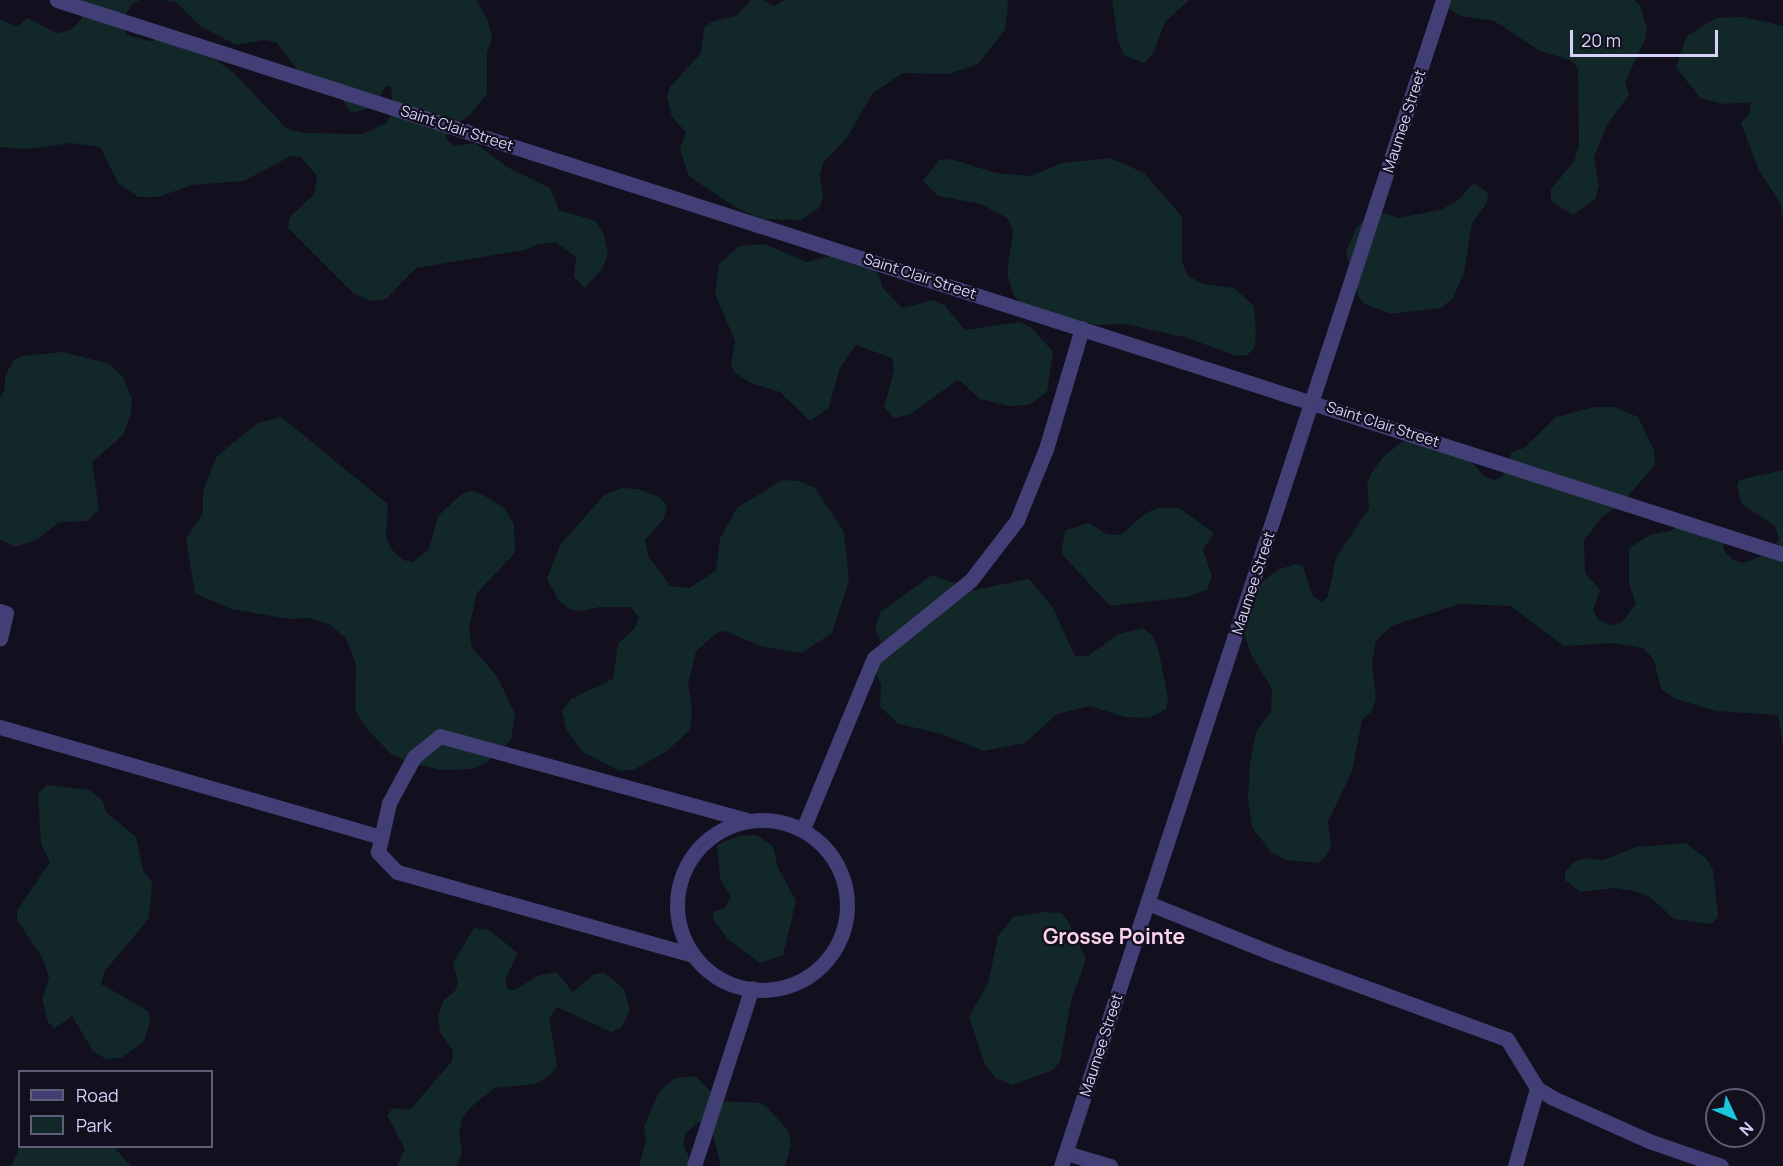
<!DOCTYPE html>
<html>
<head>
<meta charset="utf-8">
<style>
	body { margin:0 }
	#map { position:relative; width:1783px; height:1166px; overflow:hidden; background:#120f1e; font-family:Manrope,sans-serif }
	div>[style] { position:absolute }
	.green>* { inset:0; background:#122727 }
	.minor>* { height:15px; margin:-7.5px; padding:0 7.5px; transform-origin:7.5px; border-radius:7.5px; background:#423f77 }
	.minor>.ring { margin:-7.5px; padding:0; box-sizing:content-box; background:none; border:15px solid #423f77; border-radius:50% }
	span { translate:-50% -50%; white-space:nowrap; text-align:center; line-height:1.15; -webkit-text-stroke:4.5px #120f1e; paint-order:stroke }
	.street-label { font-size:15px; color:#d6d1fa }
	.district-label { font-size:21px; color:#fad3eb; font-weight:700 }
	.legend { position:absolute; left:18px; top:1070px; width:195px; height:78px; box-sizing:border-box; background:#120f1e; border:2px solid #605d76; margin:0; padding:8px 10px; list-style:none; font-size:18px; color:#d6d1fa }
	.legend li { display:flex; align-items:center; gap:12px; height:30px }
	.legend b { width:30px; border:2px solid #605d76 }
	.north { position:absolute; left:1705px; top:1088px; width:60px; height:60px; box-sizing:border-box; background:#120f1e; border:2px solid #605d76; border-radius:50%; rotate:134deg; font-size:16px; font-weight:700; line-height:24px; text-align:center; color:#d6d1fa }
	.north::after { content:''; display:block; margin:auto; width:21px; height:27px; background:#1ac6dc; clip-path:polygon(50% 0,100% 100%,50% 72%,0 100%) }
	.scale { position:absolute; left:1570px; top:30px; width:148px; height:27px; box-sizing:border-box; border:3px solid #d6d1fa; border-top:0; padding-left:8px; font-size:18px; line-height:21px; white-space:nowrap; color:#d6d1fa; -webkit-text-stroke:4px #120f1e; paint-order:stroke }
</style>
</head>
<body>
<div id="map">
	<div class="green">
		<i style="clip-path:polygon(82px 0,140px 0,132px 4px,122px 21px,126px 35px,150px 41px,176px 36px,201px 49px,235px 74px,287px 129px,303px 133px,363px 134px,386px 123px,393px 113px,391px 86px,386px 86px,374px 107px,351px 113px,341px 97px,304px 78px,276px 42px,264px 40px,236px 45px,200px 26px,176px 2px,163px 0,476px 0,487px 18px,492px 38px,487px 52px,487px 94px,468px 117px,447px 129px,446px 139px,455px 146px,475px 143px,509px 168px,550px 188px,559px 210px,596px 221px,604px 235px,608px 254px,602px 269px,585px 288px,574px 277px,576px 257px,555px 242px,538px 244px,525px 250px,416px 268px,386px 299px,371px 301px,353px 293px,288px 228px,290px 217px,314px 194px,317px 176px,301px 157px,291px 156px,244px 181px,192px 185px,158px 197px,138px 197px,118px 183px,100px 147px,71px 143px,26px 149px,0 147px,0 19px,17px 27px,28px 18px,56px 33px,69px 31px,81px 20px)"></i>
		<i style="clip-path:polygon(751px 0,764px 0,774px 6px,784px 0,1007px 0,1008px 5px,1005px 30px,978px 64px,949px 74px,903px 73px,873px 93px,846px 139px,823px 163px,820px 176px,823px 198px,819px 208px,801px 220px,763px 219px,738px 209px,689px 176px,680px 149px,686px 132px,672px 117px,667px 97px,670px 87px,701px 53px,704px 28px,711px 22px,736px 16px)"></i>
		<i style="clip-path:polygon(1112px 0,1189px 0,1165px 22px,1154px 52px,1144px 63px,1124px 55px,1118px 40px)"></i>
		<i style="clip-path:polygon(1437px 0,1634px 0,1640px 5px,1647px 29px,1645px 40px,1625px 82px,1629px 95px,1608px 123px,1594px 157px,1599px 186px,1595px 199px,1573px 215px,1551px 201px,1551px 189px,1574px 162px,1579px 144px,1578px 68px,1570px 60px,1540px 51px,1494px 21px,1460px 16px)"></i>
		<i style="clip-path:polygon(1743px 17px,1783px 26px,1783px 221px,1780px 203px,1759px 170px,1741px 123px,1749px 114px,1751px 102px,1724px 104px,1700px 98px,1676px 67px,1687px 36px,1716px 18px)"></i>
		<i style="clip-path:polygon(1110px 158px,1144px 173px,1182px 217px,1182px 261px,1188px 276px,1203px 284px,1234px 288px,1254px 306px,1256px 336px,1254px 349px,1247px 355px,1236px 356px,1188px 338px,1124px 324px,1099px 325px,1031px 312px,1014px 296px,1007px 273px,1013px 231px,1007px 218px,981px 204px,938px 196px,923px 181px,939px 160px,951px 159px,996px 173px,1031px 176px,1062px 163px)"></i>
		<i style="clip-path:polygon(1474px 183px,1488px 193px,1487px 203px,1472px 223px,1464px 273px,1453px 298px,1441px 308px,1390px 314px,1365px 304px,1359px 298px,1346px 252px,1356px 228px,1368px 216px,1381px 212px,1398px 218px,1440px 210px,1456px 202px)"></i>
		<i style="clip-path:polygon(764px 244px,807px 262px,839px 254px,874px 262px,883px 288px,902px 308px,934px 300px,944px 305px,965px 330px,1019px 322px,1031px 327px,1053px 352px,1047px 392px,1029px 405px,1008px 406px,980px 399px,960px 381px,956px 381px,911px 414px,894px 418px,884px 407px,894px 370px,892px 358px,856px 345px,840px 368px,828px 409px,810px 421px,780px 392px,751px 383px,734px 372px,731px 363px,735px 341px,715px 294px,719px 264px,739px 246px)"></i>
		<i style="clip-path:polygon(63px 352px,109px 364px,123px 377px,132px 399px,131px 414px,123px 435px,92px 462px,99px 509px,88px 521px,59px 522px,38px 539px,15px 547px,0 539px,0 398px,5px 389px,5px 376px,13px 361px,21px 356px)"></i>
		<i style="clip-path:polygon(1594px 407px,1614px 407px,1638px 417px,1654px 450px,1655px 465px,1622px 503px,1602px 517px,1584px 541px,1585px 573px,1600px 590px,1593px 610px,1598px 619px,1609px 625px,1621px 623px,1636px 604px,1629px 583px,1629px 548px,1650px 535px,1673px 530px,1684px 518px,1723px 536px,1724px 551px,1733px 560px,1744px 563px,1771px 552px,1779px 539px,1775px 526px,1742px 504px,1737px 486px,1739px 480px,1783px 470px,1783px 746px,1778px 715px,1716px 711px,1676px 699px,1661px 689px,1654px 660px,1643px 648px,1613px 643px,1564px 646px,1510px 606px,1460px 604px,1391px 626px,1376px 641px,1372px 664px,1376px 699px,1372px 711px,1362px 720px,1352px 771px,1328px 822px,1331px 845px,1326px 857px,1318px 863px,1286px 860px,1271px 852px,1252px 827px,1248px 799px,1250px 762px,1256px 732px,1271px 711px,1272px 689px,1252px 656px,1240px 623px,1249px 593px,1277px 570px,1296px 564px,1303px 566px,1312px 595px,1322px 602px,1328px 596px,1336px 558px,1369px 508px,1367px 484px,1372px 472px,1384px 456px,1406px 439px,1459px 448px,1486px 478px,1495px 480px,1503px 476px,1512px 452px,1524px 448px,1556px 417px)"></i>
		<i style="clip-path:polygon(281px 417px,388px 504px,386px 536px,391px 549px,403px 560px,413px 562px,429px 549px,438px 516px,463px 493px,473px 491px,485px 496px,504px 508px,514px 524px,515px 553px,477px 593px,469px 628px,472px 648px,497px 676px,515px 714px,511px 740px,487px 762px,473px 769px,442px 770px,414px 764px,391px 754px,367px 729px,355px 710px,356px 664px,346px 638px,329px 624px,310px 618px,289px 619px,231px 609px,195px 593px,186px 539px,203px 513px,203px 491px,217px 456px,258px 423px)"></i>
		<i style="clip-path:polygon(782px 480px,799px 481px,815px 488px,844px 532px,849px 580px,832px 633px,802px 653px,759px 646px,726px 631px,717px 633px,696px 651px,688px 684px,692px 708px,690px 730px,667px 751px,635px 769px,620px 771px,583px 752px,566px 729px,562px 711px,571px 699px,613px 679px,618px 644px,635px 628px,639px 618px,631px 607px,599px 607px,584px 611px,571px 610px,559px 601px,547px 579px,560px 545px,605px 494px,622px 488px,638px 489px,659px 497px,667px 505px,664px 518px,645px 540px,648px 555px,670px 586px,689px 588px,716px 571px,720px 538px,737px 508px)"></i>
		<i style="clip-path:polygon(1158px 508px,1179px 508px,1214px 533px,1203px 549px,1212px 576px,1207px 590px,1187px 597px,1110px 606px,1061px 553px,1065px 531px,1088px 523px,1107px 534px,1121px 535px,1146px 513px)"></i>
		<i style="clip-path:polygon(932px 575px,974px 590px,1029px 579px,1052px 606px,1075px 656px,1088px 656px,1118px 634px,1144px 628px,1153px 637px,1159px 652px,1168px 698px,1166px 709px,1149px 718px,1125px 717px,1090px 706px,1057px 714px,1025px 743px,984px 751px,942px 734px,899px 724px,880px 707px,881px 684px,873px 667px,881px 641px,875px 630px,880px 612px)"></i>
		<i style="clip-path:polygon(47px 785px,89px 790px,103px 801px,106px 812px,136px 837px,143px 870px,152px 882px,149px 918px,105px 971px,101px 984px,148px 1011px,150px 1022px,144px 1041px,121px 1058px,106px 1059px,93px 1051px,72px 1016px,54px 1029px,48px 1022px,42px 999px,49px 978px,43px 959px,17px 920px,17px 911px,50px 862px,41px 843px,38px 794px)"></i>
		<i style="clip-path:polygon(757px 835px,773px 846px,778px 868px,796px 901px,783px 955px,760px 963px,727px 938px,713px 919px,714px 911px,724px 909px,731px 897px,720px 879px,717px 845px,737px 836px)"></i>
		<i style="clip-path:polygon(1686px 843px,1706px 858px,1713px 870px,1718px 917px,1711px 924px,1674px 919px,1650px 897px,1638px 892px,1615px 888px,1580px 892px,1565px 880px,1565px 872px,1574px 862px,1584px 858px,1603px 860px,1637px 847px)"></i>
		<i style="clip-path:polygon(1044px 912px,1061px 913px,1067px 919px,1086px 959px,1071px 1001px,1060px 1062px,1053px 1070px,1012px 1085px,996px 1078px,985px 1065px,969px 1016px,988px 984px,998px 936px,1013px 917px)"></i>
		<i style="clip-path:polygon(474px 928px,489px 930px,518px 953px,505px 980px,508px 989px,515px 990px,537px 976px,556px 972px,573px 992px,594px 974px,605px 973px,624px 989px,630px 1010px,622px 1027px,611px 1032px,557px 1007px,549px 1018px,557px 1067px,549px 1076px,535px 1084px,495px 1088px,471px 1107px,462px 1119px,459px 1135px,462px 1152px,457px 1166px,397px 1166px,405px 1149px,387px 1115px,393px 1108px,410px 1110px,452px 1061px,453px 1051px,440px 1032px,438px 1015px,444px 1000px,455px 991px,458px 982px,453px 963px)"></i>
		<i style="clip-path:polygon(695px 1076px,721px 1101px,761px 1103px,768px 1108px,789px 1132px,791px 1145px,785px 1166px,721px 1166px,711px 1128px,698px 1122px,685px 1134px,683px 1144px,693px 1166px,639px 1166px,646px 1141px,644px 1127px,659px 1092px,675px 1078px)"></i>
		<i style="clip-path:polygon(113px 1146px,131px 1166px,11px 1166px,20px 1147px)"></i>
	</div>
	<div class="minor">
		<i style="left:57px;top:0;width:1813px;rotate:17.8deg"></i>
		<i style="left:0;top:611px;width:6px;rotate:18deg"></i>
		<i style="left:6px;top:613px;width:26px;rotate:103deg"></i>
		<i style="left:0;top:727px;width:397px;rotate:16.1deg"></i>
		<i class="ring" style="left:677px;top:820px;width:155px;height:155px"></i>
		<i style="left:803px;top:829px;width:185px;rotate:-67.5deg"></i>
		<i style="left:874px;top:658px;width:124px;rotate:-38.8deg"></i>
		<i style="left:971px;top:580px;width:76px;rotate:-52.5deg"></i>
		<i style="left:1017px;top:520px;width:77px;rotate:-67.8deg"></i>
		<i style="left:1046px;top:449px;width:126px;rotate:-73.4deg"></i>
		<i style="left:1148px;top:903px;width:139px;rotate:22deg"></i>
		<i style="left:1277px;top:955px;width:245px;rotate:20.1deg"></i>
		<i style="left:1507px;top:1039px;width:57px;rotate:58.5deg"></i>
		<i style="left:1537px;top:1088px;width:19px;rotate:32deg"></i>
		<i style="left:1553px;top:1098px;width:105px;rotate:24.1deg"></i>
		<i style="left:1649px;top:1141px;width:76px;rotate:19.1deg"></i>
		<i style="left:693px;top:955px;width:307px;rotate:-164.3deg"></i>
		<i style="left:397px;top:872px;width:28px;rotate:-134deg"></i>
		<i style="left:378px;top:852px;width:50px;rotate:-77.3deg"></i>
		<i style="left:389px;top:803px;width:52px;rotate:-61.5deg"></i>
		<i style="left:414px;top:757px;width:33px;rotate:-39deg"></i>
		<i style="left:440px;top:736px;width:318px;rotate:15.3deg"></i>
		<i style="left:1066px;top:1153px;width:46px;rotate:16.5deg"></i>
		<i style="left:694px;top:1166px;width:187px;rotate:-72deg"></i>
		<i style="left:1061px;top:1166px;width:1227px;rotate:-71.86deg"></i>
		<i style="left:1515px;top:1166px;width:81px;rotate:-74.2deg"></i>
	</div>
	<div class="street-label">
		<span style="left:1404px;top:121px;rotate:-72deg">Maumee Street</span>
		<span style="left:457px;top:128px;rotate:18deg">Saint Clair Street</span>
		<span style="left:920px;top:276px;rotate:18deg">Saint Clair Street</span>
		<span style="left:1383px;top:424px;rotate:18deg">Saint Clair Street</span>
		<span style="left:1253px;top:583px;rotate:-72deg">Maumee Street</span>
		<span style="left:1101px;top:1045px;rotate:-72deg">Maumee Street</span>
	</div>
	<div class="district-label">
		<span style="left:1114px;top:936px">Grosse Pointe</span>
	</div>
	<ul class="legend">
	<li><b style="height:8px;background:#423f77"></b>Road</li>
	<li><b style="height:16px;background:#122727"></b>Park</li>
	</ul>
	<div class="north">N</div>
	<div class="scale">20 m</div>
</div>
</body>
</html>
